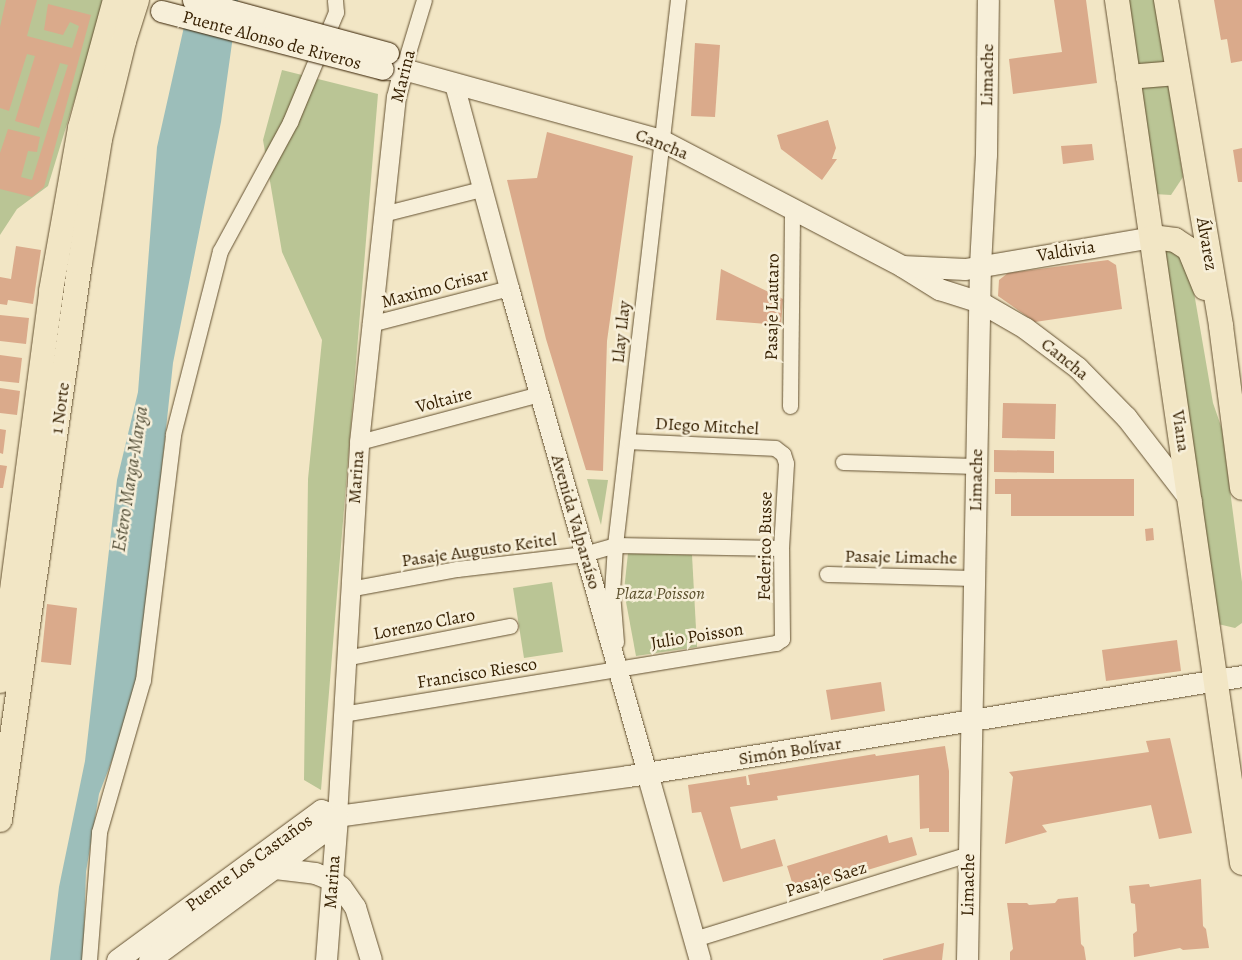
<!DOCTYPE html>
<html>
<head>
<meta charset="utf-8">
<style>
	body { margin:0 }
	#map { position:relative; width:1242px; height:960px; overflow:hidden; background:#f2e6c5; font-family:Alegreya,serif }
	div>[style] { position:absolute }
	.green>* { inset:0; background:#bac595 }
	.water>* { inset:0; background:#9cbeba }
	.building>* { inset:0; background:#daaa8b }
	.roads { filter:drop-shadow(0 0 1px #645131) drop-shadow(0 0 1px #645131) }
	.minor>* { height:15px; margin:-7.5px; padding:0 7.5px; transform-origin:7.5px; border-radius:7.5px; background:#f7efd9 }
	.tertiary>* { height:19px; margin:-9.5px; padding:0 9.5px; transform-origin:9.5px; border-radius:9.5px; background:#f7efd9 }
	.secondary>* { height:21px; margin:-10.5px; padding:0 10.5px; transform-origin:10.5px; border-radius:10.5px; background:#f7efd9 }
	.primary>* { height:24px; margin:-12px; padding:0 12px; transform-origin:12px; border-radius:12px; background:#f2e6c5 }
	.bridges { filter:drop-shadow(0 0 1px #351f00) drop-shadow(0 0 1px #351f00) }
	.secondary-bridge>* { height:21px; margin:-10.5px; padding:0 10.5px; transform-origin:10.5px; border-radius:10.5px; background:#f7efd9 }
	span { translate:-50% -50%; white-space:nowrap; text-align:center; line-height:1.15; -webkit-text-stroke:5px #f7efd9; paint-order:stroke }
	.street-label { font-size:18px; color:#351f00 }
	.park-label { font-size:18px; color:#5d512d; font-style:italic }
	.water-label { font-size:19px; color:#544f38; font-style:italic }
</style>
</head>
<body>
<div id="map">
	<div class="green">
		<i style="clip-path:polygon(0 0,105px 0,48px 186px,17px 209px,0 235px)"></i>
		<i style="clip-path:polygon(1123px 0,1155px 0,1183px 177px,1171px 195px,1154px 194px)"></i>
		<i style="clip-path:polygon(282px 70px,378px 94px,321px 790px,304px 780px,308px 479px,322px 340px,282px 252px,263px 140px)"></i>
		<i style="clip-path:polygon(1161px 249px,1187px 252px,1213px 403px,1222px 429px,1242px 582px,1242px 623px,1235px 628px,1218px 624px)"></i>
		<i style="clip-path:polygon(587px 479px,608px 480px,601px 525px)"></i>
		<i style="clip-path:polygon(628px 553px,692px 555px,697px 647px,636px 656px,624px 591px)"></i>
		<i style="clip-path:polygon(552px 582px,563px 652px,524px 658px,513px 588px)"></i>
	</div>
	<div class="water">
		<i style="clip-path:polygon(190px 0,238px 0,221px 122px,173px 363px,138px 693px,99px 794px,86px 872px,83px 960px,50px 960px,59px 887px,85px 761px,117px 480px,138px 392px,157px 147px)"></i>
	</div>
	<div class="building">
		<i style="clip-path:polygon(6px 0,37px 0,27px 36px,72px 48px,79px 26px,70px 22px,63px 35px,44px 30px,48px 4px,91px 15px,44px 187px,32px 197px,0 189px,0 153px,8px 129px,40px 137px,37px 152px,28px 151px,21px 177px,32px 180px,68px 65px,60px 63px,39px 128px,15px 121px,35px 56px,27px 54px,9px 111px,0 108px,0 27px)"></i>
		<i style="clip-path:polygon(1054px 0,1086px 0,1097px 83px,1013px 94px,1009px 59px,1062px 52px)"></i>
		<i style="clip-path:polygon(1214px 0,1242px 0,1242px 61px,1231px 63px,1227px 39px,1221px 40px)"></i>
		<i style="clip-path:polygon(695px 43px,720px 45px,715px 117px,691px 116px)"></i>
		<i style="clip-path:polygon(828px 120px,836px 148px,832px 159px,837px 159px,822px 180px,781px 149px,777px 135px)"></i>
		<i style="clip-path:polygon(547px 132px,633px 156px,607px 341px,603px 471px,586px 470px,546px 339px,507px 180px,537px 178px)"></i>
		<i style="clip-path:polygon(1092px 144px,1094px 160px,1063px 164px,1061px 146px)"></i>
		<i style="clip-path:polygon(1242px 148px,1242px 182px,1238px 182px,1233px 150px)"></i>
		<i style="clip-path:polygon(16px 246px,41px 250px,33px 304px,8px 300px,7px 305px,0 304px,0 277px,11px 279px)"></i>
		<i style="clip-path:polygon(1108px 260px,1116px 265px,1122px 309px,1035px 322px,998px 296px,999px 280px,1008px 273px)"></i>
		<i style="clip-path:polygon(721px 269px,783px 299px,781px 325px,716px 320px)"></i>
		<i style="clip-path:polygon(0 315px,29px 318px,26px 344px,0 341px)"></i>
		<i style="clip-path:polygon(0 355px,22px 358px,19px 383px,0 381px)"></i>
		<i style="clip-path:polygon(0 388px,20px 391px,17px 415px,0 413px)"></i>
		<i style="clip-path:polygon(1003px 403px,1056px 404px,1055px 439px,1002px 438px)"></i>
		<i style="clip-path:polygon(0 429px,6px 430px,3px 454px,0 453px)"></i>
		<i style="clip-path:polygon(994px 450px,1054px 451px,1054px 473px,994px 472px)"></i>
		<i style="clip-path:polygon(0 465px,7px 466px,3px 488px,0 488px)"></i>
		<i style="clip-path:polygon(995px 479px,1134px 479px,1134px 516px,1011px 516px,1011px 494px,995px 494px)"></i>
		<i style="clip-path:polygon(1153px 528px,1154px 540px,1146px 541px,1145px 529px)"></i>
		<i style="clip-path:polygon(47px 604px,77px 608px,71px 665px,41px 662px)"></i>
		<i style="clip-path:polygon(1177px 640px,1181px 671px,1106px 681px,1102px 650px)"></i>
		<i style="clip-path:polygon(881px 682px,885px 711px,831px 720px,826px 690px)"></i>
		<i style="clip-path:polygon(1170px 738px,1192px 833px,1159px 839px,1151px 805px,1042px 825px,1047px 832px,1005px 844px,1013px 777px,1009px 772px,1149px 752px,1146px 741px)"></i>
		<i style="clip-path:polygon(945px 746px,949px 771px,949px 832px,929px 832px,929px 828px,920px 829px,919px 775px,777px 796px,778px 800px,730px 807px,741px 849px,775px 839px,783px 866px,723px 882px,701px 812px,692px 813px,688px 785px,746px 776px,747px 785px,750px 785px,748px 775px,875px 754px,876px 756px)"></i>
		<i style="clip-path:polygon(887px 835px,889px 843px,912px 837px,917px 855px,795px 892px,787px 866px)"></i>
		<i style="clip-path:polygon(1201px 879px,1203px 926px,1206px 929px,1209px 948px,1183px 950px,1180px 948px,1134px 957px,1133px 934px,1137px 931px,1135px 904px,1131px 903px,1129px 886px,1149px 884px,1150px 887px)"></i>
		<i style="clip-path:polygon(1078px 897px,1081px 944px,1084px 947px,1086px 960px,1010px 960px,1010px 952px,1013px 949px,1007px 903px,1027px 903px,1029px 905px,1055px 903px,1058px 899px)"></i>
		<i style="clip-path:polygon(944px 943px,942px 960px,883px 960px,883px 959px)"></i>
	</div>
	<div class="roads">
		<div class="minor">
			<i style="left:403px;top:69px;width:72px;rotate:-73.1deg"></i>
			<i style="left:383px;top:214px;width:101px;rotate:-14.3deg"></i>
			<i style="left:370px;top:324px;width:144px;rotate:-14.5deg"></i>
			<i style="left:790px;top:406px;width:197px;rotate:-89.4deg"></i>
			<i style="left:359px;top:442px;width:187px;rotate:-14.9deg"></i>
			<i style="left:843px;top:462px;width:133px;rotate:1.7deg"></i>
			<i style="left:827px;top:574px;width:147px;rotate:1.6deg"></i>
			<i style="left:349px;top:589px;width:110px;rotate:-10.5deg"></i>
			<i style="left:457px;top:569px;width:128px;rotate:-6.7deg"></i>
			<i style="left:584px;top:554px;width:32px;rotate:-16deg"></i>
			<i style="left:615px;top:545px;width:166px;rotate:1deg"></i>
			<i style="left:616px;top:642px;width:50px;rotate:-94.6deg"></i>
			<i style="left:612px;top:592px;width:47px;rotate:-86.3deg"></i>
			<i style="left:615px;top:545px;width:549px;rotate:-83.41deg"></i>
			<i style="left:345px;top:658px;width:168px;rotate:-11deg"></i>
			<i style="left:342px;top:714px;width:440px;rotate:-9.3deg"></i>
			<i style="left:776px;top:643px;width:7px;rotate:-34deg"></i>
			<i style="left:782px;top:639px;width:91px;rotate:-90.6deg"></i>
			<i style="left:781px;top:548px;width:85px;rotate:-86.6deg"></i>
			<i style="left:786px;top:463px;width:9px;rotate:-108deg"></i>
			<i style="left:783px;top:454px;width:10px;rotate:-143deg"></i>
			<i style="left:775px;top:448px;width:147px;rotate:-177.3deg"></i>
			<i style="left:694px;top:939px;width:288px;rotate:-17.2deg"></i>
			<i style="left:89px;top:960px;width:128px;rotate:-85.5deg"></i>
			<i style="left:99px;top:832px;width:158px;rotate:-73.9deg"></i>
			<i style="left:143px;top:680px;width:248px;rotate:-83deg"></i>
			<i style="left:173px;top:434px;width:189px;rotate:-75.6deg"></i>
			<i style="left:220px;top:251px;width:147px;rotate:-61.5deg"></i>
			<i style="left:290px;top:122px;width:119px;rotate:-67.3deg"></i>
			<i style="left:336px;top:12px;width:12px;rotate:-95deg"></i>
		</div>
		<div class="tertiary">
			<i style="left:454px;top:84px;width:211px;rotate:74.9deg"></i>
			<i style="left:509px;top:288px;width:504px;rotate:74.12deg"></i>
			<i style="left:337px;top:816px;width:375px;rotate:-86.6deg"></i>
			<i style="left:359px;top:442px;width:347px;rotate:-83.9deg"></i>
			<i style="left:396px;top:97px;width:29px;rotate:-76deg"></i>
		</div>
		<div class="secondary">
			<i style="left:383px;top:69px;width:20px"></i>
			<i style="left:403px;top:69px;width:268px;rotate:15.4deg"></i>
			<i style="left:661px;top:140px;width:272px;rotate:27.6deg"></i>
			<i style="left:902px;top:266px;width:44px;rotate:31.9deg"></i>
			<i style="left:939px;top:289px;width:43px;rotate:17.6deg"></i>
			<i style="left:980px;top:302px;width:52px;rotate:30deg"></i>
			<i style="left:1025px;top:328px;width:66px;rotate:37deg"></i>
			<i style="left:1078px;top:368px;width:69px;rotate:45.6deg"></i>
			<i style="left:1126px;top:417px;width:106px;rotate:52.3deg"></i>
			<i style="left:902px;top:266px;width:63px;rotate:2.7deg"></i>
			<i style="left:965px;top:269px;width:190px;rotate:-9.7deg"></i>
			<i style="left:647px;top:773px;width:194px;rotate:74.2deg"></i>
			<i style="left:275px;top:868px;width:40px;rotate:7.1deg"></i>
			<i style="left:315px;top:873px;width:18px;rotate:22deg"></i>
			<i style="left:332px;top:880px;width:11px;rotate:38deg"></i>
			<i style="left:341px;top:887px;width:24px;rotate:55deg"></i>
			<i style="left:355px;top:907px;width:55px;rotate:73.2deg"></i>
			<i style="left:117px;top:960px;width:253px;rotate:-36.3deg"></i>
			<i style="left:321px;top:810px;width:17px;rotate:21deg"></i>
			<i style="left:337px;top:816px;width:294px;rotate:-7.8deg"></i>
			<i style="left:628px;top:776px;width:622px;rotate:-9.25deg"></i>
			<i style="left:149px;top:960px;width:212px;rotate:-36.4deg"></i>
			<i style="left:320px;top:834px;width:25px;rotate:-47deg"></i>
			<i style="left:326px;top:960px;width:144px;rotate:-85.6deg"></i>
			<i style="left:967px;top:960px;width:695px;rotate:-88.93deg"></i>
			<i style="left:980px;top:265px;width:111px;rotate:-86.9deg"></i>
			<i style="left:986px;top:154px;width:154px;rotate:-89.3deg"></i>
		</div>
		<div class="primary">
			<i style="left:1117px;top:0;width:872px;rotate:81.76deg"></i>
			<i style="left:1166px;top:0;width:331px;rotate:80.4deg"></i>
			<i style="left:1221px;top:326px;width:163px;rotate:82.6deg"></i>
			<i style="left:1128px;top:77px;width:49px;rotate:-4.7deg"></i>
			<i style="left:1152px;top:237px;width:23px;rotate:7deg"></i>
			<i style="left:1175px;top:240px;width:17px;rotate:33deg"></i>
			<i style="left:1189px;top:249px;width:42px;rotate:67.7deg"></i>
			<i style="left:0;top:681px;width:393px;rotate:-82.5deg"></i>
			<i style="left:51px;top:291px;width:166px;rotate:-79.9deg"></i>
			<i style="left:80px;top:128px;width:133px;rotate:-74.7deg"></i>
			<i style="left:0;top:820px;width:563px;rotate:-81.83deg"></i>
			<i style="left:80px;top:263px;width:126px;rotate:-80.8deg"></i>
			<i style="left:100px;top:139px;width:101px;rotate:-76.2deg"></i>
			<i style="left:124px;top:41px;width:43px;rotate:-72.4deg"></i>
		</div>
	</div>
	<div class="bridges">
		<div class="secondary-bridge">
			<i style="left:193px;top:0;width:202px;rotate:15.2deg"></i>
			<i style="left:161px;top:11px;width:229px;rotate:14.6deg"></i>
		</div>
	</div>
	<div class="street-label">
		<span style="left:272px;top:40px;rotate:15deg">Puente Alonso de Riveros</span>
		<span style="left:987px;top:75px;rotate:-89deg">Limache</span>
		<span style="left:403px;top:76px;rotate:-76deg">Marina</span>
		<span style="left:662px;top:144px;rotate:22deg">Cancha</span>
		<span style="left:1207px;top:244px;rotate:80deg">Álvarez</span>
		<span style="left:1066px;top:251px;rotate:-9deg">Valdivia</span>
		<span style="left:435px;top:288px;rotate:-15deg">Maximo Crisar</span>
		<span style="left:772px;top:307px;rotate:-89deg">Pasaje Lautaro</span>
		<span style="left:621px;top:332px;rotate:-84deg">Llay Llay</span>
		<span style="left:1065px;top:359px;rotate:39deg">Cancha</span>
		<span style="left:444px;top:400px;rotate:-15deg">Voltaire</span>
		<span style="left:60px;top:408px;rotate:-82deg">1 Norte</span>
		<span style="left:707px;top:426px;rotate:3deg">DIego Mitchel</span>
		<span style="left:1181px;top:431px;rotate:82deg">Viana</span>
		<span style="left:356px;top:477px;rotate:-86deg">Marina</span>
		<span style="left:976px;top:480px;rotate:-89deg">Limache</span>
		<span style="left:576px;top:522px;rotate:74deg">Avenida Valparaíso</span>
		<span style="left:765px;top:546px;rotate:-89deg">Federico Busse</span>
		<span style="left:479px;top:550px;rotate:-8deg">Pasaje Augusto Keitel</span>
		<span style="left:901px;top:557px;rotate:1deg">Pasaje Limache</span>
		<span style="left:424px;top:624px;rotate:-11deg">Lorenzo Claro</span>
		<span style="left:697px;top:636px;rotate:-9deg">Julio Poisson</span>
		<span style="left:477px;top:673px;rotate:-9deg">Francisco Riesco</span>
		<span style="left:790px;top:751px;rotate:-9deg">Simón Bolívar</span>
		<span style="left:249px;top:863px;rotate:-36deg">Puente Los Castaños</span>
		<span style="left:826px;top:879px;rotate:-17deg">Pasaje Saez</span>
		<span style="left:332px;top:882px;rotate:-86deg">Marina</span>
		<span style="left:968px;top:885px;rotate:-89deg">Limache</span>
	</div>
	<div class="park-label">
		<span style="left:660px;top:593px">Plaza Poisson</span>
	</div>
	<div class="water-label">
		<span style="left:131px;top:479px;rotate:-81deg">Estero Marga-Marga</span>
	</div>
</div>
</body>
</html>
